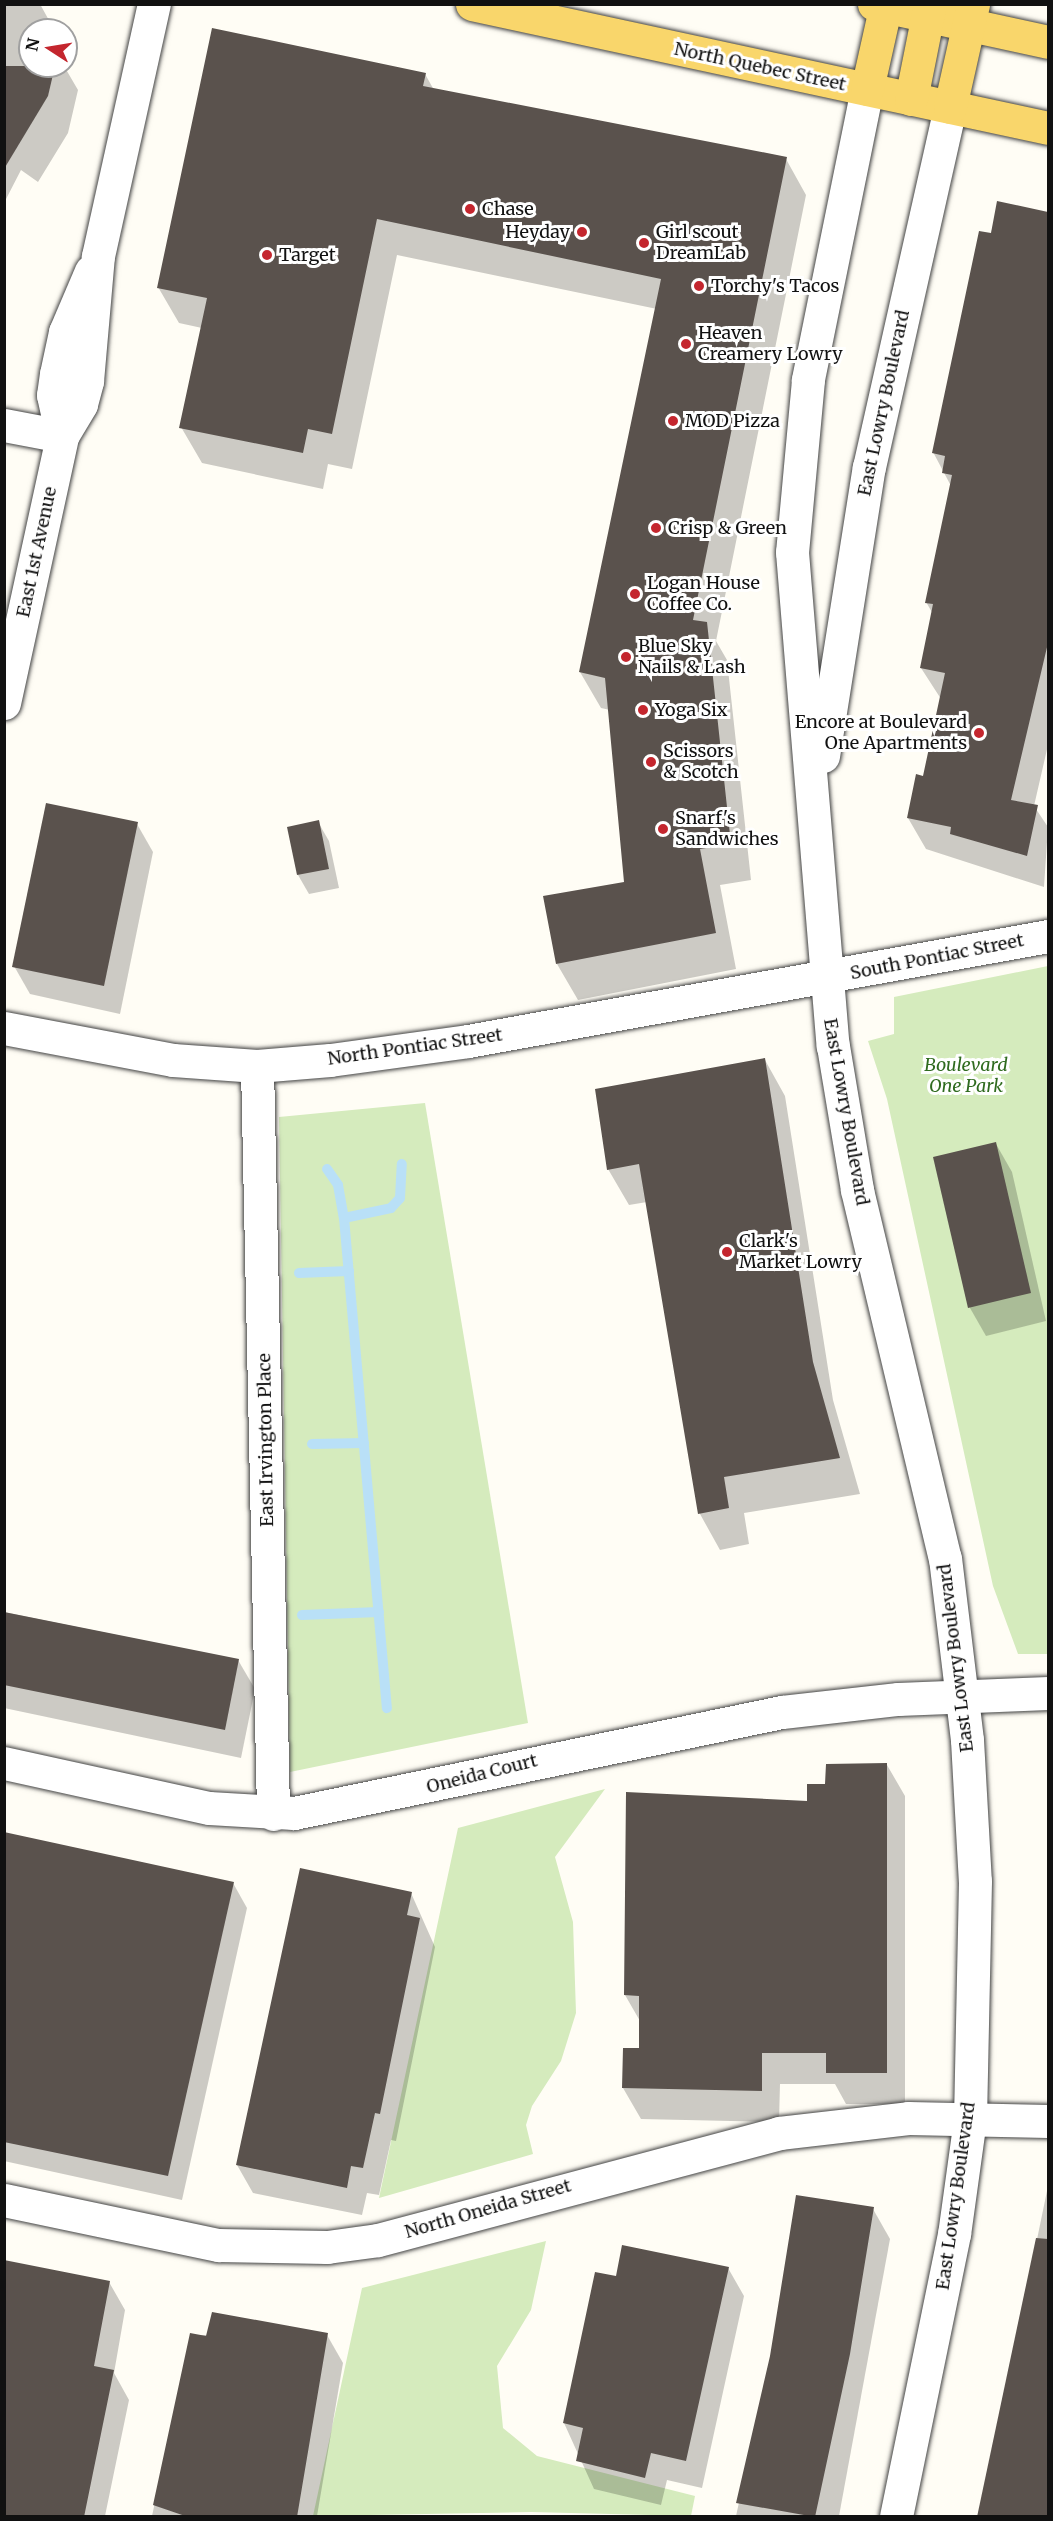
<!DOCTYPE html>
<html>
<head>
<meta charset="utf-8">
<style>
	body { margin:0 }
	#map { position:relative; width:1053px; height:2521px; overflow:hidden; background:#fffdf5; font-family:Merriweather,serif }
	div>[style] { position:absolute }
	.green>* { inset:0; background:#d5ebbd }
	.shadow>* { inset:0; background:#0003 }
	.stream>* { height:10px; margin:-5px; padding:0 5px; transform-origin:5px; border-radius:5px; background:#b9e0f7 }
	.building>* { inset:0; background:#5a524d }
	.roads { filter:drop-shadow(0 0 2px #444) drop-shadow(0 0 2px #444) }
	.minor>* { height:33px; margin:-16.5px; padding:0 16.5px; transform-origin:16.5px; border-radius:16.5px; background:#fff }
	.major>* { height:33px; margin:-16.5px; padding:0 16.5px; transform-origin:16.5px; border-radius:16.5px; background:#f9d66b }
	.dots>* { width:16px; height:16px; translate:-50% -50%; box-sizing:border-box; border:3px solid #fff; border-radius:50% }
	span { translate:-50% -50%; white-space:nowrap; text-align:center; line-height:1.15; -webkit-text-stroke:6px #fff; paint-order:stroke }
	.street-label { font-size:18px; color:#111 }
	.poi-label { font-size:18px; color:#111 }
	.left { translate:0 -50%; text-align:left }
	.right { translate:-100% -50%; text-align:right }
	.park-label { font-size:18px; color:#2f6b1f; font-style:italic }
	.frame { position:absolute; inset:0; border:6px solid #111; pointer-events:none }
	.north { position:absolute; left:18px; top:18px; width:60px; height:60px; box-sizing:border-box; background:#fff; border:2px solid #a0a0a0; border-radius:50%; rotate:282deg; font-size:16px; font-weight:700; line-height:24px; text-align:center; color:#111 }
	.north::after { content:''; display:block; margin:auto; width:21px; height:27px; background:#c4262e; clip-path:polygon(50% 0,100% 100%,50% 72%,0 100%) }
</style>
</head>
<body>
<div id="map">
	<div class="green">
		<i style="clip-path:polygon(1048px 966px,1048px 1654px,1018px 1654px,993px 1586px,887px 1099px,868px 1041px,894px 1034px,894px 997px)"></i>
		<i style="clip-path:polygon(425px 1103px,528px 1723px,290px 1772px,279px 1117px)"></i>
		<i style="clip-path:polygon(605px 1789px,555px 1857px,573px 1922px,576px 2013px,561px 2061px,532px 2106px,526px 2125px,533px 2154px,379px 2198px,458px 1828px)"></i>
		<i style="clip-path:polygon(546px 2241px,531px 2310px,497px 2366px,503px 2428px,537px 2456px,695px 2496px,691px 2516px,531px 2512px,313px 2516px,362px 2288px)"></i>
	</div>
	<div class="shadow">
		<i style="clip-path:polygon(4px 4px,40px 4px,51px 24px,49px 30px,30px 30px,30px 66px,64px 66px,78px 90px,68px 133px,38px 182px,21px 170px,4px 203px)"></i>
		<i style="clip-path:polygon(425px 74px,434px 90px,786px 159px,806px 195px,716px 641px,727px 660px,751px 880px,720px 885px,736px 969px,578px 1000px,557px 964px,626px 883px,610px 710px,601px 708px,580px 672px,657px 309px,397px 255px,352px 469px,328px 464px,323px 489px,202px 463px,181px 427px,202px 328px,179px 323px,158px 287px)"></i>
		<i style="clip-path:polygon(999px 203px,1048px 214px,1048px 745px,1034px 806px,1048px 827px,1044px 887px,926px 849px,908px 818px,924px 777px,941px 699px,921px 668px,933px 614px,926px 602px,951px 486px,933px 452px)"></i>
		<i style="clip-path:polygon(318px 822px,329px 841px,339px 888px,309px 894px,298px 875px)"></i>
		<i style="clip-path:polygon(137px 824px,153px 852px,120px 1014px,30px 994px,14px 966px)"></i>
		<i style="clip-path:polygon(765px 1060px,785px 1096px,833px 1400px,860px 1494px,744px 1513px,749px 1544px,720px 1550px,700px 1514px,647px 1202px,629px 1205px,608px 1169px)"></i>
		<i style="clip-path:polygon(996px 1144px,1012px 1172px,1046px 1321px,986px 1336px,970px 1308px,935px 1158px)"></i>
		<i style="clip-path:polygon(4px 1612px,238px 1660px,255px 1689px,241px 1758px,4px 1708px)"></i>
		<i style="clip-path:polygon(887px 1765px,905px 1796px,905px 2104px,846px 2104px,835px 2084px,780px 2084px,779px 2122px,641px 2119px,623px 2088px,640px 2049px,640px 2021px,625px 1995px,827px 1786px)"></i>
		<i style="clip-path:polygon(4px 1837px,233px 1883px,247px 1908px,182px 2200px,4px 2161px)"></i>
		<i style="clip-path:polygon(411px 1893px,435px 1947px,396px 2141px,391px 2140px,379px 2195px,367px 2193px,362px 2215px,253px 2193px,237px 2165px)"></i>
		<i style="clip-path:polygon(1048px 2186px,1048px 2516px,980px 2516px)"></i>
		<i style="clip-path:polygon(873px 2209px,890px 2239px,839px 2516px,736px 2516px,771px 2356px)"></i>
		<i style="clip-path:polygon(728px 2268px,744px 2296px,702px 2488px,667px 2480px,661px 2505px,594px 2489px,564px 2423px,618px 2278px)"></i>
		<i style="clip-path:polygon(109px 2282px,125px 2310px,114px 2373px,129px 2400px,105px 2516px,4px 2516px)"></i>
		<i style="clip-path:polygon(191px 2335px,327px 2335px,343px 2363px,317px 2516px,152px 2516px)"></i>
	</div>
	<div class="stream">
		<i style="left:327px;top:1169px;width:19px;rotate:55deg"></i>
		<i style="left:338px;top:1185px;width:34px;rotate:80deg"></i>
		<i style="left:344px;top:1218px;width:492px;rotate:85deg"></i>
		<i style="left:344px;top:1218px;width:48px;rotate:-12deg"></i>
		<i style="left:391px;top:1208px;width:13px;rotate:-48deg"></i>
		<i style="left:400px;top:1198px;width:34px;rotate:-87deg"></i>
		<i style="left:299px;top:1273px;width:50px;rotate:-2.3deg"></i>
		<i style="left:312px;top:1444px;width:52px;rotate:-1.1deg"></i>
		<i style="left:302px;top:1615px;width:77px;rotate:-2.2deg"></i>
	</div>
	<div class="building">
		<i style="clip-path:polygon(212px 28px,426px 73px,423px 86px,787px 157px,693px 620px,707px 622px,731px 844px,700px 849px,716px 933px,556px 964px,543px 896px,624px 882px,605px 678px,579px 672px,661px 279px,377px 219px,332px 434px,308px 429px,303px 453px,179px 428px,207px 298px,157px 288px)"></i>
		<i style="clip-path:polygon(4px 66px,55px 66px,48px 96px,4px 169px)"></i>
		<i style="clip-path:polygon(997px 201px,1048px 212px,1048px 643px,1011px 800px,1038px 805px,1027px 856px,950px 834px,951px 827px,907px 818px,916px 774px,923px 776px,945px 673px,920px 668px,933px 604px,925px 603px,952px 475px,942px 473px,945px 456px,932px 453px,979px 231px,991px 233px)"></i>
		<i style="clip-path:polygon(46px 803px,138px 822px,104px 986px,12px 967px)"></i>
		<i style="clip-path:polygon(319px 820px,329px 869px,297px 875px,287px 827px)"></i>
		<i style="clip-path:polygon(765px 1058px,813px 1362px,840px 1458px,724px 1477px,729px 1508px,698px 1514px,639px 1164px,607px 1170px,595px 1089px)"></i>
		<i style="clip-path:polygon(996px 1142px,1031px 1293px,968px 1308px,933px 1157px)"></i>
		<i style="clip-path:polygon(4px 1612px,239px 1659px,225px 1730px,4px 1685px)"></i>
		<i style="clip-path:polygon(887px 1763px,887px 2073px,826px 2073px,826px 2053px,762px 2053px,762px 2091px,622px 2088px,623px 2048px,639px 2048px,639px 1996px,624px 1995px,626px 1792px,807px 1801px,807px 1784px,825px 1784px,826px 1764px)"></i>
		<i style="clip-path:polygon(4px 1832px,234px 1882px,168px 2176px,4px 2142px)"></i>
		<i style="clip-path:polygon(300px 1868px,412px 1892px,407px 1915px,420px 1918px,380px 2114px,375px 2113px,363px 2168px,351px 2166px,347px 2188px,236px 2165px)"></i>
		<i style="clip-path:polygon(796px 2195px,874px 2207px,850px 2354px,815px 2517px,736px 2503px,770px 2356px)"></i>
		<i style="clip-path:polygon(1036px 2238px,1048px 2239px,1048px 2517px,977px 2517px)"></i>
		<i style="clip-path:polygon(622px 2245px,729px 2267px,686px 2461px,651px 2453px,645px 2478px,576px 2461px,583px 2428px,563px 2423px,595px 2272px,616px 2276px)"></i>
		<i style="clip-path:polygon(4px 2260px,110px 2281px,94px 2366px,114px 2370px,84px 2517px,4px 2517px)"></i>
		<i style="clip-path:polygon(212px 2312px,328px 2333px,297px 2517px,188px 2517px,153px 2505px,190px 2333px,206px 2336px)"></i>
	</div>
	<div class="roads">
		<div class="minor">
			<i style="left:867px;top:89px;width:297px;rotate:101.5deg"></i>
			<i style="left:808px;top:380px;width:173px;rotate:95.3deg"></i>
			<i style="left:792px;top:552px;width:496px;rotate:85.3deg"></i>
			<i style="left:833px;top:1046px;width:146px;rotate:80.5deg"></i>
			<i style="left:857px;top:1190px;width:378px;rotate:76.6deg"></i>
			<i style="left:945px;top:1558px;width:183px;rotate:83.1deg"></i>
			<i style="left:967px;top:1740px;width:141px;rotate:86.8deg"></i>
			<i style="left:975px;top:1881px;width:238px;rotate:91.2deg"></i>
			<i style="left:970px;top:2119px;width:116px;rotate:97.9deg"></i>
			<i style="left:954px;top:2234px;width:288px;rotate:101.6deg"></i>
			<i style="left:4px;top:425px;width:59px;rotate:10.7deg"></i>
			<i style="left:62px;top:436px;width:42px;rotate:-102.4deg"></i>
			<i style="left:53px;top:395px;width:21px;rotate:-82deg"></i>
			<i style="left:56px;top:374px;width:43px;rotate:-77.9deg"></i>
			<i style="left:65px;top:332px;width:66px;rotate:-66.9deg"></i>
			<i style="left:4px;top:703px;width:273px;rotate:-77.7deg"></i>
			<i style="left:62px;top:436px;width:37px;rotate:-59deg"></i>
			<i style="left:81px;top:404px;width:24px;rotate:-75deg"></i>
			<i style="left:87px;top:381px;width:125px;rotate:-85deg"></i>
			<i style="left:98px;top:256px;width:258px;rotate:-77.5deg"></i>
			<i style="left:823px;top:756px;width:293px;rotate:-81deg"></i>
			<i style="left:869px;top:467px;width:369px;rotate:-77.3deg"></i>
			<i style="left:4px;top:1028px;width:172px;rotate:10.7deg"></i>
			<i style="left:173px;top:1060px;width:84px;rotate:4.1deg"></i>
			<i style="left:257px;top:1066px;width:73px;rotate:-4.7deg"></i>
			<i style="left:330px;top:1060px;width:139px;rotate:-7.8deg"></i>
			<i style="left:468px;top:1041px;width:589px;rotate:-10.26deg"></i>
			<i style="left:257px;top:1066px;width:748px;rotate:88.77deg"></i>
			<i style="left:4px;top:1763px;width:210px;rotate:12.4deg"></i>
			<i style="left:209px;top:1808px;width:85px;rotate:3.4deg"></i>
			<i style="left:294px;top:1813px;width:498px;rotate:-11.7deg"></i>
			<i style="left:782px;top:1712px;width:117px;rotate:-6.4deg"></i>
			<i style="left:898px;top:1699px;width:150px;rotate:-2.3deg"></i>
			<i style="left:4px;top:2200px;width:219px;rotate:11.9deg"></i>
			<i style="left:218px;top:2245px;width:109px;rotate:1.1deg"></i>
			<i style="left:327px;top:2247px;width:51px;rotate:-7.8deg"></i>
			<i style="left:378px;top:2240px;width:415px;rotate:-14.9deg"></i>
			<i style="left:779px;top:2133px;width:130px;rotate:-6.6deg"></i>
			<i style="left:908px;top:2118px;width:140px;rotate:1.2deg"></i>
		</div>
		<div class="major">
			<i style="left:472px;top:4px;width:589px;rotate:12.15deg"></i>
			<i style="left:874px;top:4px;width:178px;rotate:12.3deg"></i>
			<i style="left:867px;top:89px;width:87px;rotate:-77.4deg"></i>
			<i style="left:911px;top:99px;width:97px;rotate:-78.7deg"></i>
			<i style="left:950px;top:107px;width:106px;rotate:-77.4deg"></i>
		</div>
	</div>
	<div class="dots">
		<i style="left:470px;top:209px;background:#c4262e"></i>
		<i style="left:582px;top:232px;background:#c4262e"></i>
		<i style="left:644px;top:243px;background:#c4262e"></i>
		<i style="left:267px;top:255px;background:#c4262e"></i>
		<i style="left:699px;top:286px;background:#c4262e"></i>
		<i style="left:686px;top:344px;background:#c4262e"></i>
		<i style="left:673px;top:421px;background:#c4262e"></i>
		<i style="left:656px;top:528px;background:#c4262e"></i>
		<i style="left:635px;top:594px;background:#c4262e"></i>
		<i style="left:626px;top:657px;background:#c4262e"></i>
		<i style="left:643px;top:710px;background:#c4262e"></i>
		<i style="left:979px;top:733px;background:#c4262e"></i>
		<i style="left:651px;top:762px;background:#c4262e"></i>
		<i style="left:663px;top:829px;background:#c4262e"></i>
		<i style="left:727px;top:1252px;background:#c4262e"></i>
	</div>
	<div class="street-label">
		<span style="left:760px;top:67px;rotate:12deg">North Quebec Street</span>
		<span style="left:884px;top:403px;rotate:-78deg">East Lowry Boulevard</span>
		<span style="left:37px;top:552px;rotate:-78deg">East 1st Avenue</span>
		<span style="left:937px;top:957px;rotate:-11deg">South Pontiac Street</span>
		<span style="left:415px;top:1047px;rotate:-8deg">North Pontiac Street</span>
		<span style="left:846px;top:1112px;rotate:80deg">East Lowry Boulevard</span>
		<span style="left:266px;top:1440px;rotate:-91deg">East Irvington Place</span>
		<span style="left:956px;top:1658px;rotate:-97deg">East Lowry Boulevard</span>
		<span style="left:482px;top:1774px;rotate:-14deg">Oneida Court</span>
		<span style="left:956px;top:2196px;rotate:-82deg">East Lowry Boulevard</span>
		<span style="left:488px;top:2209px;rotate:-16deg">North Oneida Street</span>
	</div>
	<div class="poi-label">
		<span class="left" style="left:482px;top:209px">Chase</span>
		<span class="right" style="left:570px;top:232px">Heyday</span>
		<span class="left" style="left:656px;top:243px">Girl scout<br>DreamLab</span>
		<span class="left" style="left:279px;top:255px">Target</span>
		<span class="left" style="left:711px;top:286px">Torchy's Tacos</span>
		<span class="left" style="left:698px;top:344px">Heaven<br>Creamery Lowry</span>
		<span class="left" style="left:685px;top:421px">MOD Pizza</span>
		<span class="left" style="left:668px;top:528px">Crisp &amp; Green</span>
		<span class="left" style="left:647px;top:594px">Logan House<br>Coffee Co.</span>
		<span class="left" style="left:638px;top:657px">Blue Sky<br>Nails &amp; Lash</span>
		<span class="left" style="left:655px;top:710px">Yoga Six</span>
		<span class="right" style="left:967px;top:733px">Encore at Boulevard<br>One Apartments</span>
		<span class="left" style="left:663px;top:762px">Scissors<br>&amp; Scotch</span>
		<span class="left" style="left:675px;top:829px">Snarf's<br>Sandwiches</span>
		<span class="left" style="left:739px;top:1252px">Clark's<br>Market Lowry</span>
	</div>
	<div class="park-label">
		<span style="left:966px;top:1076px">Boulevard<br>One Park</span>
	</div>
	<div class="frame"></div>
	<div class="north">N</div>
</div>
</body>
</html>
